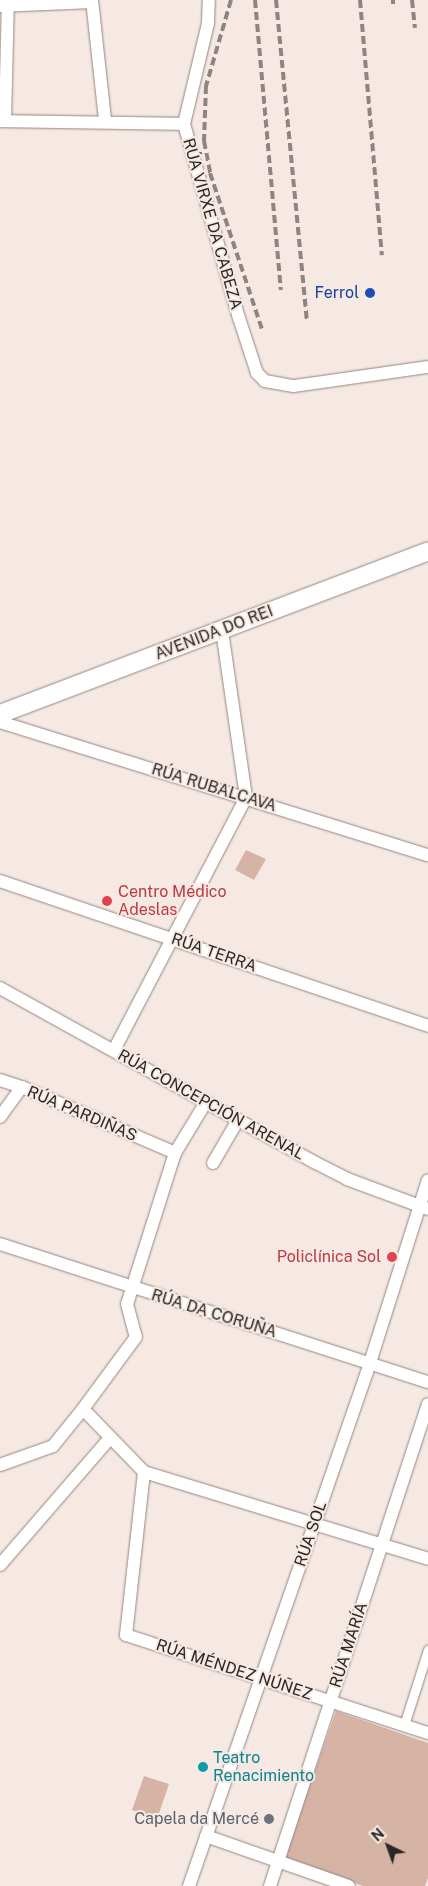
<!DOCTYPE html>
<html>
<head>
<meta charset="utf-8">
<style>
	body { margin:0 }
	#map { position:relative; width:428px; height:1886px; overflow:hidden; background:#f6e9e3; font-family:"Public Sans",sans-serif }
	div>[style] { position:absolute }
	.green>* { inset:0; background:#d5b4a5 }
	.roads { filter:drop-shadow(0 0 1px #928681) drop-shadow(0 0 1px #928681) }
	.pedestrian>* { height:9px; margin:-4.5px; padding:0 4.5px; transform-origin:4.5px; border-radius:4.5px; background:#fff }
	.minor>* { height:12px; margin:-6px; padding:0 6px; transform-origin:6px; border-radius:6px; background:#fff }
	.secondary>* { height:18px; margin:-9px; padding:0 9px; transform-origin:9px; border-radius:9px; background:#fff }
	.rail>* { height:4px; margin-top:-2px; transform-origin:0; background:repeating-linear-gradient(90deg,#8e8582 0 8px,transparent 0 12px) }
	.dots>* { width:14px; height:14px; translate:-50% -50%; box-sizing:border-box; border:2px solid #f6e9e3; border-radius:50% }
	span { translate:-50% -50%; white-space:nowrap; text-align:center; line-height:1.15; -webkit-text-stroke:4px #f6e9e3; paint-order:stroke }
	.street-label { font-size:16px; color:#2b2725 }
	.transit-label { font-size:16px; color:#164399 }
	.right { translate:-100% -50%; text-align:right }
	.health-label { font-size:16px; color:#be3a42 }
	.left { translate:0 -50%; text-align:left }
	.culture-label { font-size:16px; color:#0d838f }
	.worship-label { font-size:16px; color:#5b616d }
	.north { position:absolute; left:363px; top:1821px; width:50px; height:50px; -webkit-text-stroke:4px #f6e9e3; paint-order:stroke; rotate:318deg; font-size:14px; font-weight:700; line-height:20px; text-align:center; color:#2b2725 }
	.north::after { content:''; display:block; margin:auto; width:18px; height:22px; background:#2b2725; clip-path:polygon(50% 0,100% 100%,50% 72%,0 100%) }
</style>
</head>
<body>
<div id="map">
	<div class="green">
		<i style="clip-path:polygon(246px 850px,266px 859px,254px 880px,235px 870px)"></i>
		<i style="clip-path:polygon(336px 1711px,428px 1743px,428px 1878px,425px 1886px,363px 1886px,284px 1859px)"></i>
		<i style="clip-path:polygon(144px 1776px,169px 1784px,157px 1819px,132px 1810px)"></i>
	</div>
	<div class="roads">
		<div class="pedestrian">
			<i style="left:404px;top:1725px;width:79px;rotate:-72.3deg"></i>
		</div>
		<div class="minor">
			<i style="left:92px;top:0;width:121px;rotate:83.8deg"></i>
			<i style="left:0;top:6px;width:92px;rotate:-2.5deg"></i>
			<i style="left:0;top:121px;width:184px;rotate:0.9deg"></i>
			<i style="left:184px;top:124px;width:202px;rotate:74.2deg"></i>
			<i style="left:239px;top:318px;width:58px;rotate:71.9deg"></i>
			<i style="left:257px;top:373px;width:11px;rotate:45deg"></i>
			<i style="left:265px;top:381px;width:29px;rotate:10deg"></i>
			<i style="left:294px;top:386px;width:135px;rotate:-8.1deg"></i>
			<i style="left:5px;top:121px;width:121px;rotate:-88.6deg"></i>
			<i style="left:184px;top:124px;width:104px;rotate:-76.6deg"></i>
			<i style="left:208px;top:23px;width:23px;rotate:-88deg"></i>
			<i style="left:0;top:722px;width:448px;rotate:17.3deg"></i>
			<i style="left:0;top:881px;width:452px;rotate:18.7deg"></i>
			<i style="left:0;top:988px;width:361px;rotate:29deg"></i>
			<i style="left:316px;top:1163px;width:35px;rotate:27deg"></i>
			<i style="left:347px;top:1179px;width:86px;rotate:20.3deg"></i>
			<i style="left:114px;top:1050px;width:285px;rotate:-62.4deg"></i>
			<i style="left:246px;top:797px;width:169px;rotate:-98.2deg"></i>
			<i style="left:0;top:1080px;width:23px;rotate:18deg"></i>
			<i style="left:206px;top:1102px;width:60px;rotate:121.3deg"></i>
			<i style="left:175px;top:1153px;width:158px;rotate:107.6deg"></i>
			<i style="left:127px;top:1304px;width:34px;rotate:75deg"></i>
			<i style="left:136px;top:1337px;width:89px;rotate:126.4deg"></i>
			<i style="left:83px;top:1409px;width:88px;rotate:45.9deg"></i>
			<i style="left:144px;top:1472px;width:297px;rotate:17deg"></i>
			<i style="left:0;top:1117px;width:37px;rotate:-54deg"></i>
			<i style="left:22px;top:1087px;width:167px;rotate:23.3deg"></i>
			<i style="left:213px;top:1163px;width:50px;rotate:-59.8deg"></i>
			<i style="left:0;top:1244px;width:450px;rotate:17.9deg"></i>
			<i style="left:0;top:1465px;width:56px;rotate:-19.7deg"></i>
			<i style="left:53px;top:1446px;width:48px;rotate:-51deg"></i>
			<i style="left:144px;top:1472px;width:164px;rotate:96.3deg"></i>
			<i style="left:126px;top:1635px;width:318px;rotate:18deg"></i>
			<i style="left:0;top:1565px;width:168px;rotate:-49.1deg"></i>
			<i style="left:206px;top:1836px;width:151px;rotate:19.3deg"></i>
			<i style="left:189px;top:1886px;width:544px;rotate:-70.9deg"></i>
			<i style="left:367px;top:1372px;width:201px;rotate:-72.4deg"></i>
			<i style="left:270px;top:1886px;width:507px;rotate:-71.85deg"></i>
		</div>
		<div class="secondary">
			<i style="left:0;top:714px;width:458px;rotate:-20.8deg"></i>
		</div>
	</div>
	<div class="rail">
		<i style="left:231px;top:0;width:90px;rotate:106.2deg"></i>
		<i style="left:206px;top:86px;width:55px;rotate:92.1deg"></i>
		<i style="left:204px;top:141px;width:33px;rotate:79deg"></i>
		<i style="left:210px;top:173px;width:164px;rotate:71.6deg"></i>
		<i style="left:255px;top:0;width:291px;rotate:84.9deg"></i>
		<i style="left:276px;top:0;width:323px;rotate:84.5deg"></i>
		<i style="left:360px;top:0;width:256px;rotate:85.1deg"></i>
		<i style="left:393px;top:0;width:4px;rotate:90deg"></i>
		<i style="left:412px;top:0;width:28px;rotate:84deg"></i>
	</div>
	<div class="dots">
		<i style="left:370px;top:293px;background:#1a4fb4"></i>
		<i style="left:107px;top:901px;background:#e0444e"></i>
		<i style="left:392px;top:1257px;background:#e0444e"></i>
		<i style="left:203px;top:1767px;background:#0f9aa8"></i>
		<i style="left:269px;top:1819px;background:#6b7280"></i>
	</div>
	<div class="street-label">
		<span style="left:212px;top:224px;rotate:74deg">RÚA VIRXE DA CABEZA</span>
		<span style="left:214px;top:633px;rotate:-21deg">AVENIDA DO REI</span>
		<span style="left:214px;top:788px;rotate:17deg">RÚA RUBALCAVA</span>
		<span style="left:214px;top:953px;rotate:19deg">RÚA TERRA</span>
		<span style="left:211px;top:1105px;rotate:29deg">RÚA CONCEPCIÓN ARENAL</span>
		<span style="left:82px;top:1114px;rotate:23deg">RÚA PARDIÑAS</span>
		<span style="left:214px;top:1314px;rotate:17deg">RÚA DA CORUÑA</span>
		<span style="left:311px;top:1534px;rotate:-71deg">RÚA SOL</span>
		<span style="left:349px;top:1645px;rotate:-72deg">RÚA MARÍA</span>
		<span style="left:234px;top:1670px;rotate:18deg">RÚA MÉNDEZ NÚÑEZ</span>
	</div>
	<div class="transit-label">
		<span class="right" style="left:359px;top:293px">Ferrol</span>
	</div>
	<div class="health-label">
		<span class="left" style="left:118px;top:901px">Centro Médico<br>Adeslas</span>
		<span class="right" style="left:381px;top:1257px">Policlínica Sol</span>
	</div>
	<div class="culture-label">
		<span class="left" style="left:213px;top:1767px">Teatro<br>Renacimiento</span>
	</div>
	<div class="worship-label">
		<span class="right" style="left:259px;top:1819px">Capela da Mercé</span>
	</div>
	<div class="north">N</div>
</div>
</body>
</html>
